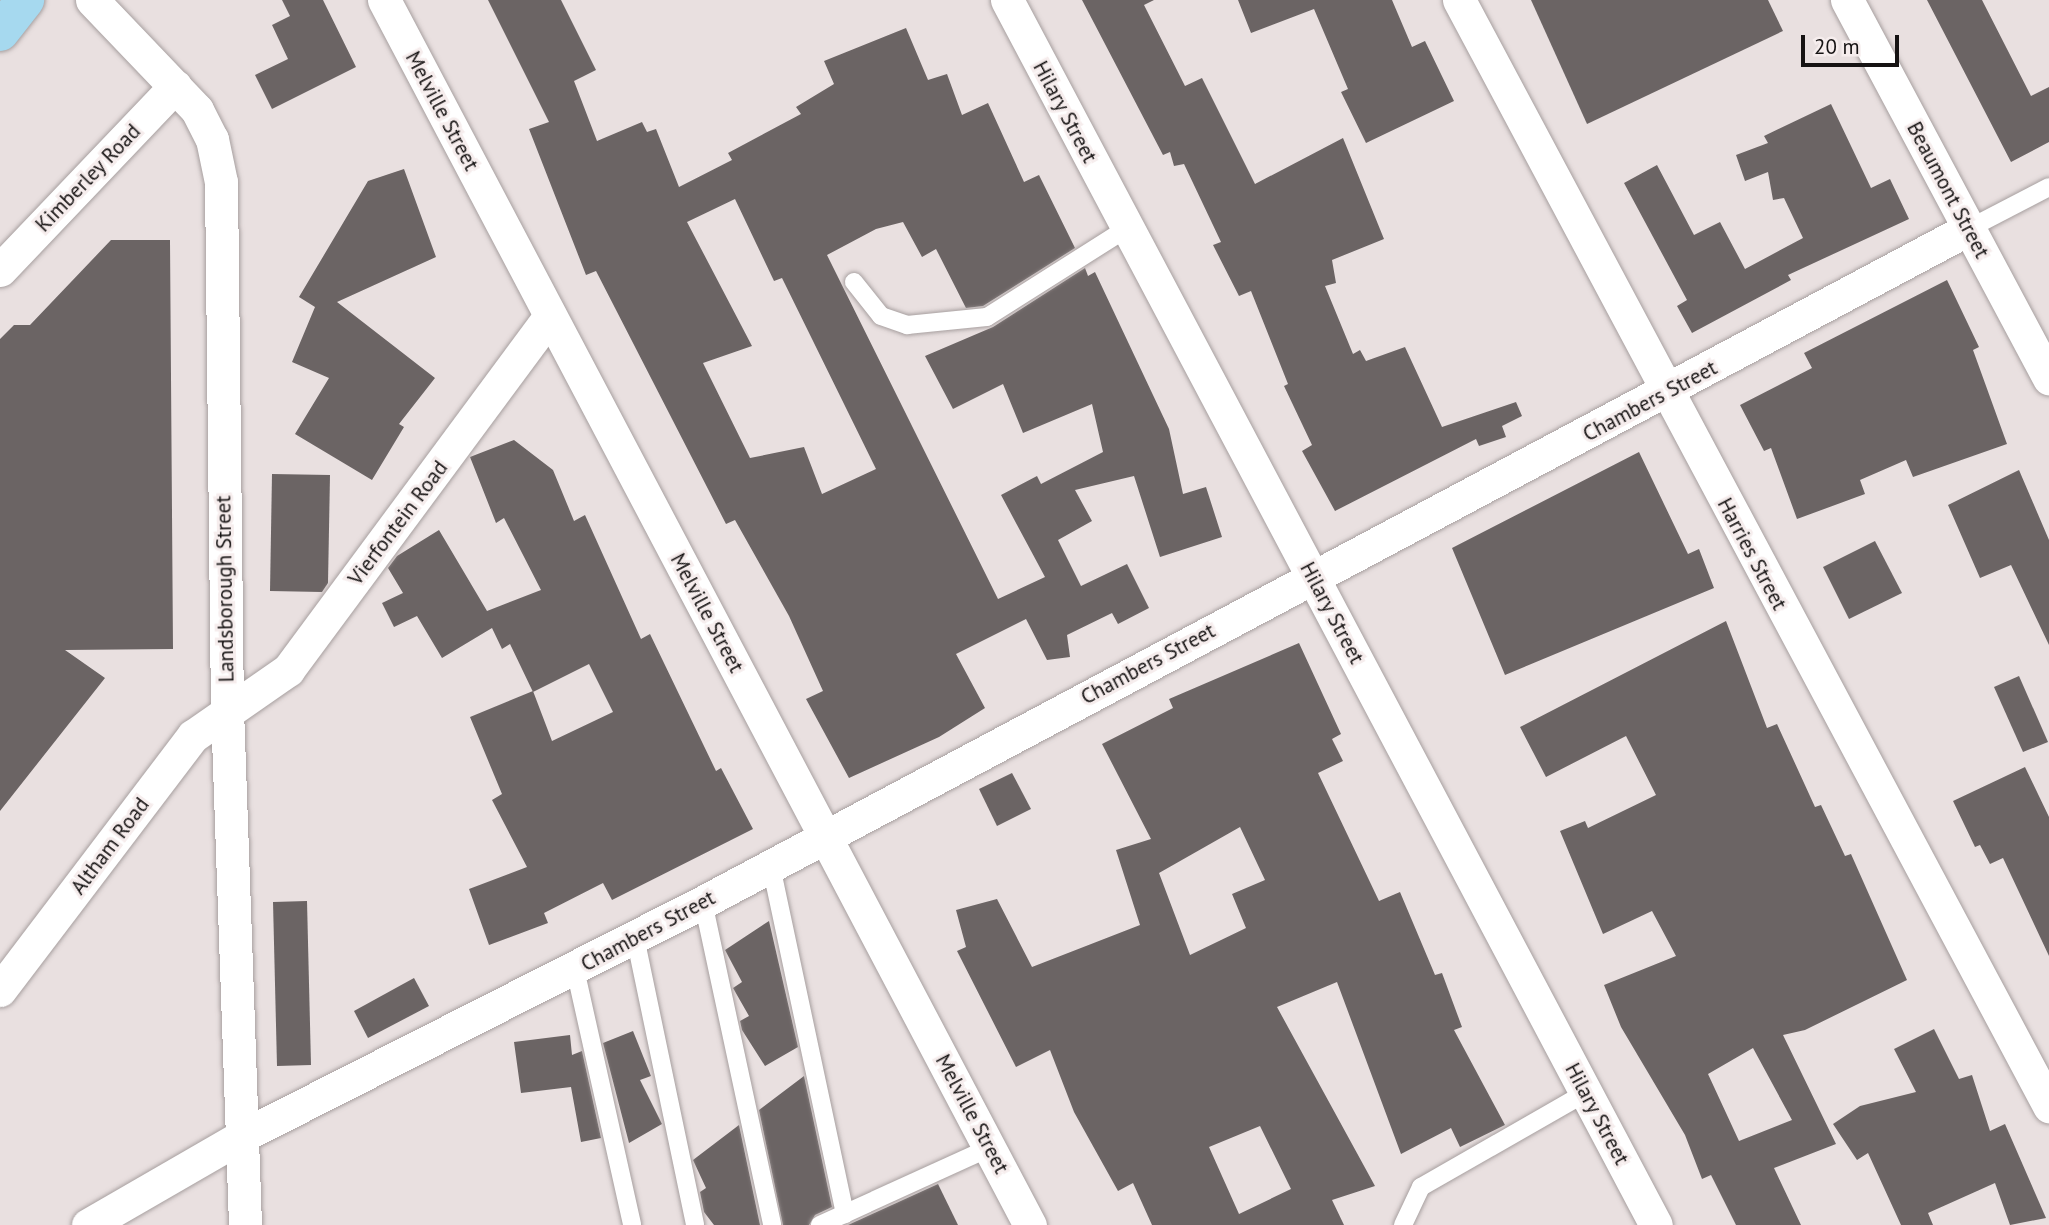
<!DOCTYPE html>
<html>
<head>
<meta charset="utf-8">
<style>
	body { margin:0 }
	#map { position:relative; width:2049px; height:1225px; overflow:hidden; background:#e9e0e0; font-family:"PT Sans",sans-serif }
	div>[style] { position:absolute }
	.building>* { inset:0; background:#6b6464 }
	.roads { filter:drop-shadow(0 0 2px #a79f9f) drop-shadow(0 0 2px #a79f9f) }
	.service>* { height:18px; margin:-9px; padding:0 9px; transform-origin:9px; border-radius:9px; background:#fff }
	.minor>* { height:33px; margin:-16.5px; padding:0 16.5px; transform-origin:16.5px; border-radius:16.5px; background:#fff }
	.primary>* { height:38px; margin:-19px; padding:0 19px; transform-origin:19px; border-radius:19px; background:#a6d9ef }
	span { translate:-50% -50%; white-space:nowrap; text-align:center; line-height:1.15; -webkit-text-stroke:6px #f6eded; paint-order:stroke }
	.street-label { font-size:21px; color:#161313 }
	.scale { position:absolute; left:1801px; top:35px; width:98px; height:32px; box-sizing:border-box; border:4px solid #161313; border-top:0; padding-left:9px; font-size:21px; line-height:24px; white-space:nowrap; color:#161313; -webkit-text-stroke:5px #f6eded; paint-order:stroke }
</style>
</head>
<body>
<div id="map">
	<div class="building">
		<i style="clip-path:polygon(282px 0,323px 0,356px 67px,272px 109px,255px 75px,288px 59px,272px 25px,290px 16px)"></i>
		<i style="clip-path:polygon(evenodd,488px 0,561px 0,596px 70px,574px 81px,597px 141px,642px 122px,647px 132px,656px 129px,679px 187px,732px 160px,728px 153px,801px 114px,796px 107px,834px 84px,824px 61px,906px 28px,928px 80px,947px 74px,962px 115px,988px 103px,1024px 182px,1039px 175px,1075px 248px,983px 306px,966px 308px,936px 249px,922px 257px,903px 222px,876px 229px,827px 255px,998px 599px,1045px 577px,1001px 495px,1037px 476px,1041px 484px,1103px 452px,1092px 404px,1023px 433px,1003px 384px,953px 409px,925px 356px,993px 327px,1085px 268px,1088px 276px,1095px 272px,1169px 429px,1183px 494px,1206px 487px,1222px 537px,1160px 557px,1134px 476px,1075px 490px,1092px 521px,1058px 540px,1081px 586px,1127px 564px,1149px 608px,1118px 624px,1112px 613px,1067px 635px,1070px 657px,1047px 660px,1026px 619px,956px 654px,985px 708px,939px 737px,849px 778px,806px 699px,823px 691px,789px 616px,735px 520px,726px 524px,596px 271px,586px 275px,529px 129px,549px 122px,488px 0,735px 199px,774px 281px,782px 278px,876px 469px,822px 494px,804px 447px,750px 458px,703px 363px,752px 346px,687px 222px,735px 199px)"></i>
		<i style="clip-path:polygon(1082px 0,1154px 0,1144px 5px,1185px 86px,1202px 78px,1255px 184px,1343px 138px,1384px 239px,1332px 260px,1336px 283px,1325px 286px,1353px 354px,1360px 350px,1366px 361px,1405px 347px,1442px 427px,1516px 402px,1522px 416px,1502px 426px,1506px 437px,1479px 446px,1476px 439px,1335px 511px,1302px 451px,1312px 445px,1284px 386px,1288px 384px,1251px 291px,1239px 296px,1213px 245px,1221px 242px,1184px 164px,1174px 166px,1170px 152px,1163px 155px)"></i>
		<i style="clip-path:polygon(1238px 0,1392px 0,1412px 47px,1425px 41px,1454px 101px,1366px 143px,1341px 92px,1348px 89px,1314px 9px,1251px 33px)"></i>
		<i style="clip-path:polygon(1531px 0,1768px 0,1783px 31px,1587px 124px)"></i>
		<i style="clip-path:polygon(1927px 0,1982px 0,2031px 96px,2049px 87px,2049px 142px,2011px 162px)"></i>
		<i style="clip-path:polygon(1831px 104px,1871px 188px,1890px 179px,1909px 219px,1788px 275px,1791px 280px,1692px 333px,1677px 306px,1687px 300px,1624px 183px,1657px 165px,1694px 235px,1720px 222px,1745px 269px,1803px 238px,1784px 198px,1773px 200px,1768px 172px,1745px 181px,1736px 155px,1768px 143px,1764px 136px)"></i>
		<i style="clip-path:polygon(404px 169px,436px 257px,337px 302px,435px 378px,399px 424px,404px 427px,372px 480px,295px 434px,329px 378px,292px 362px,315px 307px,299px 297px,368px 181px)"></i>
		<i style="clip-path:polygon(111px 240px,170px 240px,173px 649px,65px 650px,105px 678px,0 811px,0 339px,14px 325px,30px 325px)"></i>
		<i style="clip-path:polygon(1947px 280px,1979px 347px,1973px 350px,2007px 444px,1913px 477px,1906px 460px,1860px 480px,1865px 494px,1797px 519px,1771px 448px,1764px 451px,1740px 405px,1812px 368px,1804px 353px)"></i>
		<i style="clip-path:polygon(514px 440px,553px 470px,574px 521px,585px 515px,641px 639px,650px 634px,716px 771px,721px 768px,753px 829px,612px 900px,603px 883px,544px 913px,548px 923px,489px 945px,469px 889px,527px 867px,492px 800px,502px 794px,470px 717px,533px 691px,552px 741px,613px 712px,589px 664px,533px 692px,510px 644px,502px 649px,492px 628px,442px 658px,417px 616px,394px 627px,382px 603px,403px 593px,388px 568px,397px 556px,439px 530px,487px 611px,541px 590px,504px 518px,496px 523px,470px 457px)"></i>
		<i style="clip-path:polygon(1639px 452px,1688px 554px,1699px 549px,1714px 588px,1505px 675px,1452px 548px)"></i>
		<i style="clip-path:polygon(2019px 470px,2049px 540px,2049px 645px,2011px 565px,1980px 578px,1948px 505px)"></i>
		<i style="clip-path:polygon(272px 474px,330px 475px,328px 583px,322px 592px,270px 591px)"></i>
		<i style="clip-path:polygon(1875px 541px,1902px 593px,1849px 619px,1823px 567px)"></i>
		<i style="clip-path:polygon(evenodd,1726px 621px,1767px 728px,1777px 724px,1815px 807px,1821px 805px,1845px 856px,1851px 854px,1907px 980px,1805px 1030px,1783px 1035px,1836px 1144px,1774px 1168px,1801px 1225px,1736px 1225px,1711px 1175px,1702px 1179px,1685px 1135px,1621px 1027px,1604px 985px,1676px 956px,1652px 911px,1603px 934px,1560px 831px,1585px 821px,1588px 828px,1656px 795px,1626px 736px,1546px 777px,1520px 727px,1726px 621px,1753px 1048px,1792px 1120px,1739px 1141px,1708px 1074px,1753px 1048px)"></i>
		<i style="clip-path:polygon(evenodd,1299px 643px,1341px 734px,1332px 739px,1343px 761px,1318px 773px,1379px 901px,1400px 892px,1435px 975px,1442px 973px,1462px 1027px,1454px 1030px,1505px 1125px,1460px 1147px,1451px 1128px,1401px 1154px,1337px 982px,1277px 1007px,1375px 1186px,1332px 1200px,1344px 1225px,1152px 1225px,1133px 1183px,1118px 1191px,1074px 1112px,1050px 1050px,1016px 1067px,957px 951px,966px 947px,956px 910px,997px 899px,1032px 967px,1140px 925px,1116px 850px,1151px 839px,1102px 744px,1173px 708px,1169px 699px,1299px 643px,1240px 827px,1265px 880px,1232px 894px,1246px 928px,1190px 955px,1159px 873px,1240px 827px,1299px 643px,1260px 1126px,1291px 1189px,1239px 1214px,1209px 1147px,1260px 1126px)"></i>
		<i style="clip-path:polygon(2019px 676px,2048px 742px,2023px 752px,1994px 687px)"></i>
		<i style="clip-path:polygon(2025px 767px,2049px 817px,2049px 956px,2003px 858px,1990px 864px,1980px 845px,1975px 847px,1953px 801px)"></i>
		<i style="clip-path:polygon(1012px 773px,1031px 809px,997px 826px,979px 789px)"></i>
		<i style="clip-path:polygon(307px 901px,311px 1065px,277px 1066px,273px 902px)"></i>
		<i style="clip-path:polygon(769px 921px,798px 1047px,765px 1066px,742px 1030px,740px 1021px,749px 1016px,733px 988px,742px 982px,725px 950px)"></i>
		<i style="clip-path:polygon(414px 978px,429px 1006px,368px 1038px,354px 1011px)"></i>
		<i style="clip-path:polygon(1934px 1029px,1959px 1079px,1972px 1075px,1990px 1131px,2005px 1124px,2046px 1218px,2010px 1225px,1995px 1183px,1928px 1213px,1933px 1225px,1901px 1225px,1868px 1153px,1857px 1160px,1833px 1124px,1860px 1106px,1916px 1092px,1894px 1049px)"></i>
		<i style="clip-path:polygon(633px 1031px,651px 1076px,640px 1080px,662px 1124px,629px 1143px,603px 1043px)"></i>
		<i style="clip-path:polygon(570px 1035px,572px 1055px,582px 1051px,601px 1138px,581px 1142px,571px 1087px,521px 1093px,514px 1042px)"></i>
		<i style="clip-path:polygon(804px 1076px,832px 1207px,815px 1215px,809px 1225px,783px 1225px,759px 1110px)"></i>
		<i style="clip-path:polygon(739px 1125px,760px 1225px,714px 1225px,704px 1212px,700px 1192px,706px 1188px,693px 1160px)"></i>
		<i style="clip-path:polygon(938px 1184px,958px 1225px,848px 1225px)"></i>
	</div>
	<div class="roads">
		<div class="service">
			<i style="left:1968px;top:229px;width:91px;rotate:-27.4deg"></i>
			<i style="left:854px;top:282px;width:43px;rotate:51.5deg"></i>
			<i style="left:881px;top:316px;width:28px;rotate:19deg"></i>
			<i style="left:907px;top:325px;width:80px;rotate:-5.7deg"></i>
			<i style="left:987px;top:317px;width:166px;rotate:-32.4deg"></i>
			<i style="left:771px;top:866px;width:356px;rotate:78deg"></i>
			<i style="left:703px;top:902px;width:330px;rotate:77.9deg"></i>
			<i style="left:635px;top:937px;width:294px;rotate:78.2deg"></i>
			<i style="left:575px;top:969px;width:262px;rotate:77.4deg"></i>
			<i style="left:820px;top:1225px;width:186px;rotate:-24.5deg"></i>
			<i style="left:1403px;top:1225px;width:42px;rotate:-64.7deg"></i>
			<i style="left:1421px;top:1187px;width:189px;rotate:-29.8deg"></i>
		</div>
		<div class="minor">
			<i style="left:92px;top:0;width:152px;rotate:46.3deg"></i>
			<i style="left:197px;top:110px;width:33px;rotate:63deg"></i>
			<i style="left:212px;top:139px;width:44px;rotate:78.2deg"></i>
			<i style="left:221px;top:182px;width:527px;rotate:89.35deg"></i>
			<i style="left:227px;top:709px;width:516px;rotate:88deg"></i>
			<i style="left:384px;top:0;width:1385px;rotate:62.2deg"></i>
			<i style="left:1007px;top:0;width:1386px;rotate:62.09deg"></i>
			<i style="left:1459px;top:0;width:1254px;rotate:61.92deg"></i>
			<i style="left:1847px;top:0;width:429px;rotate:61.9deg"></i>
			<i style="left:0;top:270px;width:254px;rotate:-46.4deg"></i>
			<i style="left:0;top:990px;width:319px;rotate:-52.8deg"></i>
			<i style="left:193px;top:736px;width:116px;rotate:-34.8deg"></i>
			<i style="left:288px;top:670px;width:440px;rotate:-53.5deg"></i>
			<i style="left:88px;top:1225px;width:180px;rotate:-30deg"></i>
			<i style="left:244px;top:1135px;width:515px;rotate:-26.91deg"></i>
			<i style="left:703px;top:902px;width:1433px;rotate:-28.01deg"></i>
		</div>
		<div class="primary">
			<i style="left:0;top:32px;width:41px;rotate:-52deg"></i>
		</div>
	</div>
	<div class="street-label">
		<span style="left:442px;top:111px;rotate:62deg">Melville Street</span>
		<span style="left:1065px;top:112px;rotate:62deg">Hilary Street</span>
		<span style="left:88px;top:178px;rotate:-46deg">Kimberley Road</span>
		<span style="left:1948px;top:190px;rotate:62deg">Beaumont Street</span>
		<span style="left:1650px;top:401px;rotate:-28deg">Chambers Street</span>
		<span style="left:398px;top:523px;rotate:-53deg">Vierfontein Road</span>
		<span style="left:1752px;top:554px;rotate:62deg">Harries Street</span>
		<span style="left:225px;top:589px;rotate:-91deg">Landsborough Street</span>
		<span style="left:707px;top:613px;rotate:62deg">Melville Street</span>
		<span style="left:1332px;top:613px;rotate:62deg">Hilary Street</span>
		<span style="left:1148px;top:664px;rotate:-28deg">Chambers Street</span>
		<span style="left:110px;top:846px;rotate:-53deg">Altham Road</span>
		<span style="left:648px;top:931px;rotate:-28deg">Chambers Street</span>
		<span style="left:972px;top:1114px;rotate:62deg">Melville Street</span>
		<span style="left:1597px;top:1114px;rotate:62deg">Hilary Street</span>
	</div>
	<div class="scale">20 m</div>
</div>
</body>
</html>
